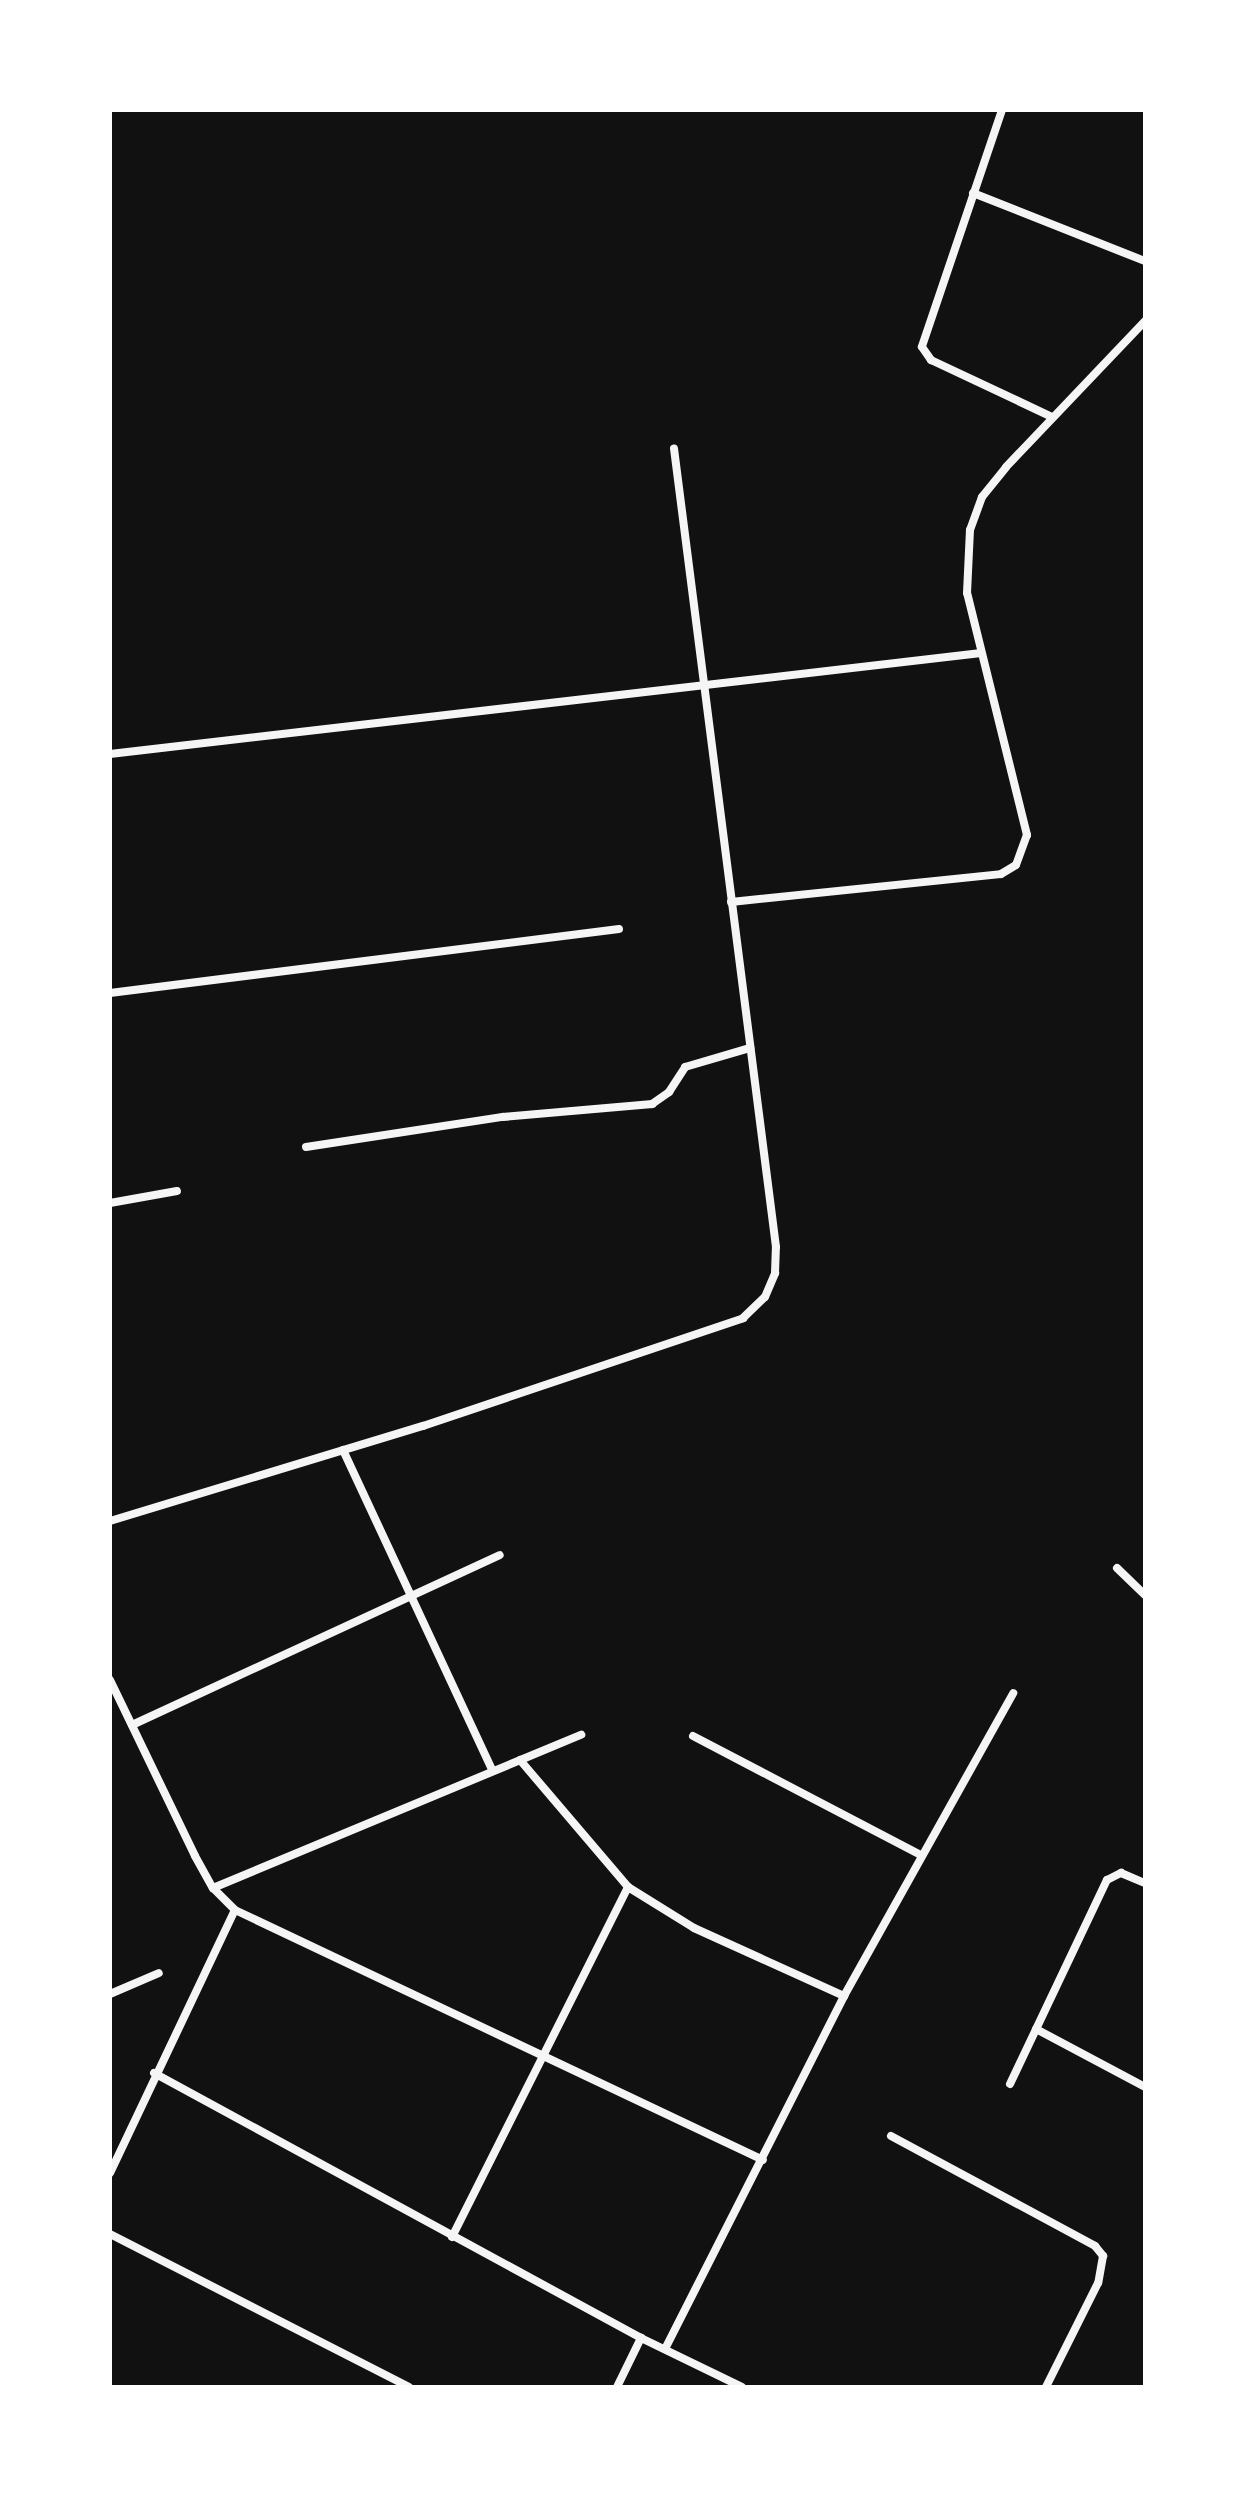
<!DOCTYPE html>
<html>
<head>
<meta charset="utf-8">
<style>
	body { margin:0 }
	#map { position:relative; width:1255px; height:2497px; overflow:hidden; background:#111; font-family:Helvetica,sans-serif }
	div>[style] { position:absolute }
	.minor>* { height:8px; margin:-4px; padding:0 4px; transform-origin:4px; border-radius:4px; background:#f5f5f5 }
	span { translate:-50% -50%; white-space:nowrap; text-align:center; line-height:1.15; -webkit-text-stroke:6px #fff; paint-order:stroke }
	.frame { position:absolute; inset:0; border:112px solid #fff; pointer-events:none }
</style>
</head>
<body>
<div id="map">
	<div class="minor">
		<i style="left:1002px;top:110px;width:250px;rotate:108.7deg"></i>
		<i style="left:922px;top:347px;width:16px;rotate:55deg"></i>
		<i style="left:931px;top:360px;width:134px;rotate:25.2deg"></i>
		<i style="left:973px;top:193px;width:185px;rotate:21.6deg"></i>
		<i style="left:110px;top:754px;width:877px;rotate:-6.61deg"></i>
		<i style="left:731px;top:902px;width:271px;rotate:-5.9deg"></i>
		<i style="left:1001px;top:874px;width:17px;rotate:-31deg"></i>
		<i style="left:1016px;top:865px;width:32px;rotate:-70deg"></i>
		<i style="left:1027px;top:835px;width:249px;rotate:-103.9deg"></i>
		<i style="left:967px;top:593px;width:63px;rotate:-87.3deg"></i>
		<i style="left:970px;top:530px;width:35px;rotate:-70deg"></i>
		<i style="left:982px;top:497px;width:38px;rotate:-51deg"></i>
		<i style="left:1006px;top:467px;width:202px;rotate:-46.4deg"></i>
		<i style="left:110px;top:993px;width:513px;rotate:-7.17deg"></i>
		<i style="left:306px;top:1147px;width:199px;rotate:-8.7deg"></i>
		<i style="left:503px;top:1117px;width:150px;rotate:-5deg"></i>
		<i style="left:652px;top:1104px;width:21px;rotate:-35deg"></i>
		<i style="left:669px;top:1092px;width:30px;rotate:-57deg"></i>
		<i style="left:685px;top:1067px;width:68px;rotate:-16.3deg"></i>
		<i style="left:110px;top:1203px;width:68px;rotate:-10.2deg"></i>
		<i style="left:343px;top:1450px;width:354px;rotate:65deg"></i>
		<i style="left:110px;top:1521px;width:327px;rotate:-16.9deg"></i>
		<i style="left:423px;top:1426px;width:338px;rotate:-18.6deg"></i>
		<i style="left:743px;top:1318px;width:30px;rotate:-44deg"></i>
		<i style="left:765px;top:1297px;width:26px;rotate:-67deg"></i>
		<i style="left:775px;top:1273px;width:26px;rotate:-88deg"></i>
		<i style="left:776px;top:1247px;width:805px;rotate:-97.28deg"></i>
		<i style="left:1117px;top:1568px;width:39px;rotate:44deg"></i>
		<i style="left:110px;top:1680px;width:195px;rotate:64.2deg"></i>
		<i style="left:195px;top:1856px;width:37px;rotate:61deg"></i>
		<i style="left:213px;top:1888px;width:31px;rotate:45deg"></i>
		<i style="left:235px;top:1910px;width:584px;rotate:25.34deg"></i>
		<i style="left:132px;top:1725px;width:405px;rotate:-24.8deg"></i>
		<i style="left:693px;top:1736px;width:257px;rotate:27.6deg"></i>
		<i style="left:520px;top:1760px;width:167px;rotate:49.6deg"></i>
		<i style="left:628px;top:1887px;width:78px;rotate:31.8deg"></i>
		<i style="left:694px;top:1928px;width:165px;rotate:24.4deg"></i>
		<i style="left:213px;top:1888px;width:399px;rotate:-22.6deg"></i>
		<i style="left:110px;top:1994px;width:53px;rotate:-23.2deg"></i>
		<i style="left:1036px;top:2029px;width:123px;rotate:28deg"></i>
		<i style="left:154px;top:2073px;width:554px;rotate:28.55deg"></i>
		<i style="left:641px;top:2338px;width:112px;rotate:25.9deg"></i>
		<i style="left:1010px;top:2084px;width:226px;rotate:-64.6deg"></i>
		<i style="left:1107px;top:1880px;width:16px;rotate:-27deg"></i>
		<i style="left:1121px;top:1873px;width:26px;rotate:23deg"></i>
		<i style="left:891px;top:2136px;width:232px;rotate:28.3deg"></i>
		<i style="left:1095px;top:2246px;width:13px;rotate:51deg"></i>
		<i style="left:1103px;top:2256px;width:27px;rotate:100deg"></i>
		<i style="left:1098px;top:2283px;width:116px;rotate:116.6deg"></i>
		<i style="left:110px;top:2173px;width:291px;rotate:-64.6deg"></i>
		<i style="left:110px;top:2234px;width:336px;rotate:27.1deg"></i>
		<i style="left:452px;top:2237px;width:392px;rotate:-63.3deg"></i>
		<i style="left:665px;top:2349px;width:396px;rotate:-63.1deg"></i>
		<i style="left:844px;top:1996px;width:347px;rotate:-60.8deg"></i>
		<i style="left:617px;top:2387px;width:55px;rotate:-63.9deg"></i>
	</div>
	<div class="frame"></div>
</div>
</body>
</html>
